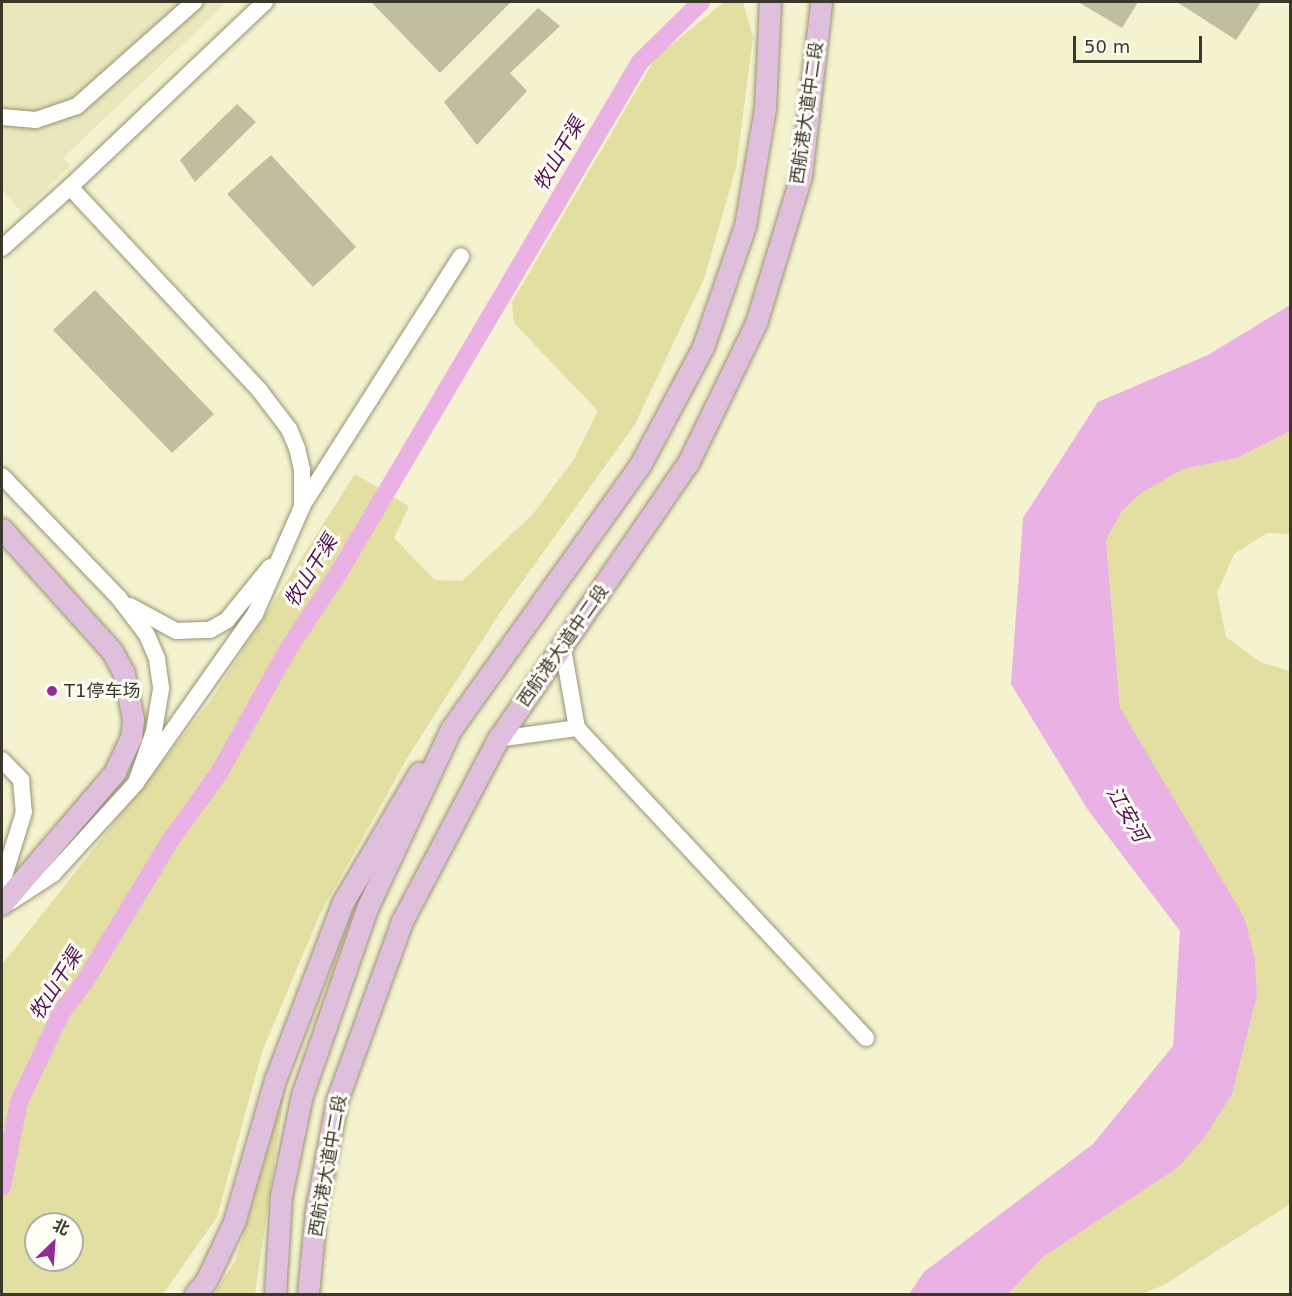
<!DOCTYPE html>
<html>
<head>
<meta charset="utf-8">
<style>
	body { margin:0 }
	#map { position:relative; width:1292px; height:1296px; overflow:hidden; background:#f5f2cf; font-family:"DejaVu Sans","Noto Sans SC",sans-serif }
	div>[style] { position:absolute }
	.built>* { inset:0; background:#ebe7bd }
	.green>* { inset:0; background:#e3dea2 }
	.water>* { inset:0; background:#e9b1e4 }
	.canal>* { height:18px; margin:-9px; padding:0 9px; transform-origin:9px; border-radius:9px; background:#e9b1e4 }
	.building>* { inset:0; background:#c0be9c }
	.roads { filter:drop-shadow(0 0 2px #979474) drop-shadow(0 0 2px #979474) }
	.minor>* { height:16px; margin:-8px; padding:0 8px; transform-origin:8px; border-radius:8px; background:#fff }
	.major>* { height:21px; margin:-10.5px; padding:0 10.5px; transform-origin:10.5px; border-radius:10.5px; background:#e0bfdd }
	.dots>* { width:16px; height:16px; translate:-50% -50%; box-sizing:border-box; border:3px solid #fefef7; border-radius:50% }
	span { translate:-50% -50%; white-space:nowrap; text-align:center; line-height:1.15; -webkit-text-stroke:6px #fefef7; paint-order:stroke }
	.street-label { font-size:18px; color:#3a382b }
	.poi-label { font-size:18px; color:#3a382b }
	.left { translate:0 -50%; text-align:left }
	.water-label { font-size:20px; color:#531251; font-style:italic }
	.frame { position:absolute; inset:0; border:3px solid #3a382b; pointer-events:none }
	.north { position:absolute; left:24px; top:1212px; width:60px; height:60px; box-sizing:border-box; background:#fefef7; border:2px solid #b0afa5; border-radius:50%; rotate:25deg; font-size:16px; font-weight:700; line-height:24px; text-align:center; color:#3a382b }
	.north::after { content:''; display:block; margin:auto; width:21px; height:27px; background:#942c90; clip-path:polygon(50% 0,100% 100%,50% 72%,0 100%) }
	.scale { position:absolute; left:1073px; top:36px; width:129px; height:27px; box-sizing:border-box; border:3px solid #3a382b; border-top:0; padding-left:8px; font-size:18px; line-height:21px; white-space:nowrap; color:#3a382b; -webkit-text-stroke:4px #fefef7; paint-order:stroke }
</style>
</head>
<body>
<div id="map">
	<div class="built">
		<i style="clip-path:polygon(2px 2px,227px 2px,63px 158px,71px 165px,22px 213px,2px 189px)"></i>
	</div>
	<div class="green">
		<i style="clip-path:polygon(evenodd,724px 2px,743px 2px,753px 37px,736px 168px,704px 279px,635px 424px,497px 617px,409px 755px,320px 914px,262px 1052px,217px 1217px,163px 1294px,2px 1294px,2px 965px,211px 700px,355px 474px,409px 506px,394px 538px,435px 580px,462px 581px,533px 514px,574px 459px,598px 411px,514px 323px,512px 302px,656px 57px,724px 2px,36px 1224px,72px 1224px,72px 1260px,36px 1260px,36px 1224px)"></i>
		<i style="clip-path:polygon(1290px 431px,1290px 534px,1267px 533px,1234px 554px,1217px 593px,1226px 637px,1260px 662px,1290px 671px,1290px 1204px,1164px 1285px,1142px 1294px,1008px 1294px,1043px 1257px,1232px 1093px,1257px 996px,1255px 958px,1120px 708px,1106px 540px,1122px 511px,1140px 493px,1183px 469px,1237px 458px)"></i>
		<i style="clip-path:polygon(286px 1084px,255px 1294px,214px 1294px,236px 1260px)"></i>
	</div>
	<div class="water">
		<i style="clip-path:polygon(1290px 305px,1290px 431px,1237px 458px,1183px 469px,1141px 493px,1122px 511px,1106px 540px,1120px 708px,1244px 917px,1255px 958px,1257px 996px,1232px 1094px,1204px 1138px,1177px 1168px,1043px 1257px,1008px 1294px,909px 1294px,924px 1272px,1093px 1144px,1173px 1046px,1180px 931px,1088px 810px,1011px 684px,1023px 518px,1098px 402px,1208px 355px)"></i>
	</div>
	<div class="canal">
		<i style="left:2px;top:1187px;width:87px;rotate:-78.7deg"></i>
		<i style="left:19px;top:1102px;width:98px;rotate:-64.7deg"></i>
		<i style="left:61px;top:1013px;width:38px;rotate:-53deg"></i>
		<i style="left:84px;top:983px;width:166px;rotate:-58.8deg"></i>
		<i style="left:170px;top:841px;width:84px;rotate:-54.2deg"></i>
		<i style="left:219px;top:773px;width:143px;rotate:-60.8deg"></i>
		<i style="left:289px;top:648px;width:89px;rotate:-56.5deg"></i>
		<i style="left:338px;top:574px;width:594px;rotate:-59.47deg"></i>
		<i style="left:640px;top:62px;width:86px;rotate:-44.5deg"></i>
	</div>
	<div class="building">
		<i style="clip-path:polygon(371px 2px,511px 2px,440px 73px)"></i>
		<i style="clip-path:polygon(1078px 2px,1138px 2px,1122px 28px)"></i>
		<i style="clip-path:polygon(1177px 2px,1261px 2px,1236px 40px)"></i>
		<i style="clip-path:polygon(538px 8px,560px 26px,510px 73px,527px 91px,477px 145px,444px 102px)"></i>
		<i style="clip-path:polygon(237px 104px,256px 122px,195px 182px,180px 160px)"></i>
		<i style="clip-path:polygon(271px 155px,356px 247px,313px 287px,227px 194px)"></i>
		<i style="clip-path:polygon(95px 290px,214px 414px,172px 453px,53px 330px)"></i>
	</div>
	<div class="roads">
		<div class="minor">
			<i style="left:2px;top:117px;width:34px;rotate:5deg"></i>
			<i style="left:36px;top:120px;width:43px;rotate:-18.9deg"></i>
			<i style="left:77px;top:106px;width:157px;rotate:-41.6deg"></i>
			<i style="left:70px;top:187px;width:269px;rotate:-43.5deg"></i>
			<i style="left:2px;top:248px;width:91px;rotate:-41.9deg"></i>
			<i style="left:70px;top:187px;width:279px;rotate:47deg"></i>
			<i style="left:260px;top:391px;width:48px;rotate:52.7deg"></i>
			<i style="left:289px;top:429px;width:21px;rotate:67deg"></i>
			<i style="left:297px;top:448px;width:22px;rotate:77deg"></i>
			<i style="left:302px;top:469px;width:38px;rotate:90deg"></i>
			<i style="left:302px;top:507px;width:117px;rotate:113.7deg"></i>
			<i style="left:255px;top:614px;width:207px;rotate:125.2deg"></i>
			<i style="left:2px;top:476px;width:169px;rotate:46.2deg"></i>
			<i style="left:119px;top:598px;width:46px;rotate:52.9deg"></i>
			<i style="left:147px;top:635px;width:26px;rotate:67deg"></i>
			<i style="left:157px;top:659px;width:30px;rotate:82deg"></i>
			<i style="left:161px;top:689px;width:43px;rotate:99.5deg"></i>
			<i style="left:154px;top:731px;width:55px;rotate:109.1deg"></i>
			<i style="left:136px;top:783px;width:123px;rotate:132.4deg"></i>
			<i style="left:53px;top:874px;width:51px;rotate:146.9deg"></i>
			<i style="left:302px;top:506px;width:296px;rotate:-57.5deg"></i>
			<i style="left:130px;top:606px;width:52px;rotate:28.5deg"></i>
			<i style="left:176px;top:631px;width:34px;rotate:-2deg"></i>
			<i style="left:210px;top:630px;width:20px;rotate:-30deg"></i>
			<i style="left:227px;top:620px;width:68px;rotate:-50.9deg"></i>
			<i style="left:562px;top:643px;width:86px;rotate:80deg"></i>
			<i style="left:577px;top:728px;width:424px;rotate:47deg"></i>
			<i style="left:498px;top:739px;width:80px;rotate:-7.9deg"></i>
			<i style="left:2px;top:760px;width:28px;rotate:46deg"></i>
			<i style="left:21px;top:780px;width:32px;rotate:85deg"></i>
			<i style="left:24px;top:812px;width:74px;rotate:107.2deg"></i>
		</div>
		<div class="major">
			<i style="left:2px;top:529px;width:164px;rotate:48deg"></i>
			<i style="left:112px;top:651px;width:26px;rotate:62deg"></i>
			<i style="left:124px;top:674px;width:46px;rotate:78.7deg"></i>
			<i style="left:133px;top:719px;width:18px;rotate:96deg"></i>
			<i style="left:131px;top:737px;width:38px;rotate:115deg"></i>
			<i style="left:115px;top:772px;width:174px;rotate:130.6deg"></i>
			<i style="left:195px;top:1294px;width:17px;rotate:-50deg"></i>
			<i style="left:206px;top:1281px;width:65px;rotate:-64.6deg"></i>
			<i style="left:234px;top:1222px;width:148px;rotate:-73.9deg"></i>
			<i style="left:275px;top:1080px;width:191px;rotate:-69.1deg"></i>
			<i style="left:343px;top:902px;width:150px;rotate:-59.5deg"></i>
			<i style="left:275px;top:1294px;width:98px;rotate:-86.5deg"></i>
			<i style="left:281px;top:1196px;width:103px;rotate:-78.3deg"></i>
			<i style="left:302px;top:1095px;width:200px;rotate:-70.8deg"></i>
			<i style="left:368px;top:906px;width:195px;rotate:-64.9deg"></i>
			<i style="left:451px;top:729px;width:325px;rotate:-54.4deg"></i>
			<i style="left:640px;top:465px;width:134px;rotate:-61.9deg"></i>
			<i style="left:703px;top:347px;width:128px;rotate:-70.9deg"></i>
			<i style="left:745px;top:226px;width:120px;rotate:-80.4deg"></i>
			<i style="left:765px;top:108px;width:106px;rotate:-87.3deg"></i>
			<i style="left:308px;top:1294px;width:84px;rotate:-84.6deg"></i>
			<i style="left:316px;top:1210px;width:112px;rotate:-79.2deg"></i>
			<i style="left:337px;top:1100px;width:190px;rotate:-70deg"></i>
			<i style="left:402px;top:921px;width:206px;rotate:-62.2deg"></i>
			<i style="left:498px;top:739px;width:335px;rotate:-55.5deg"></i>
			<i style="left:688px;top:463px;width:156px;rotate:-64.1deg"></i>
			<i style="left:756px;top:323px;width:154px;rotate:-73deg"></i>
			<i style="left:801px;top:176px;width:175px;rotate:-83.4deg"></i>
		</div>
	</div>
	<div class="dots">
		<i style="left:52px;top:691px;background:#942c90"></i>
	</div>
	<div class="street-label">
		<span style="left:807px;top:113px;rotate:-82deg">西航港大道中二段</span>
		<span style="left:563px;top:646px;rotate:-55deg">西航港大道中二段</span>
		<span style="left:328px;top:1166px;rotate:-80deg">西航港大道中二段</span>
	</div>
	<div class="poi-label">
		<span class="left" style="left:64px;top:691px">T1停车场</span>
	</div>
	<div class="water-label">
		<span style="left:559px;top:154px;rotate:-60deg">牧山干渠</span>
		<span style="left:311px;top:571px;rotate:-58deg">牧山干渠</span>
		<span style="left:1127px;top:814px;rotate:60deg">江安河</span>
		<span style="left:56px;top:984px;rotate:-58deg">牧山干渠</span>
	</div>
	<div class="frame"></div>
	<div class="north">北</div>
	<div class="scale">50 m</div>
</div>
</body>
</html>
